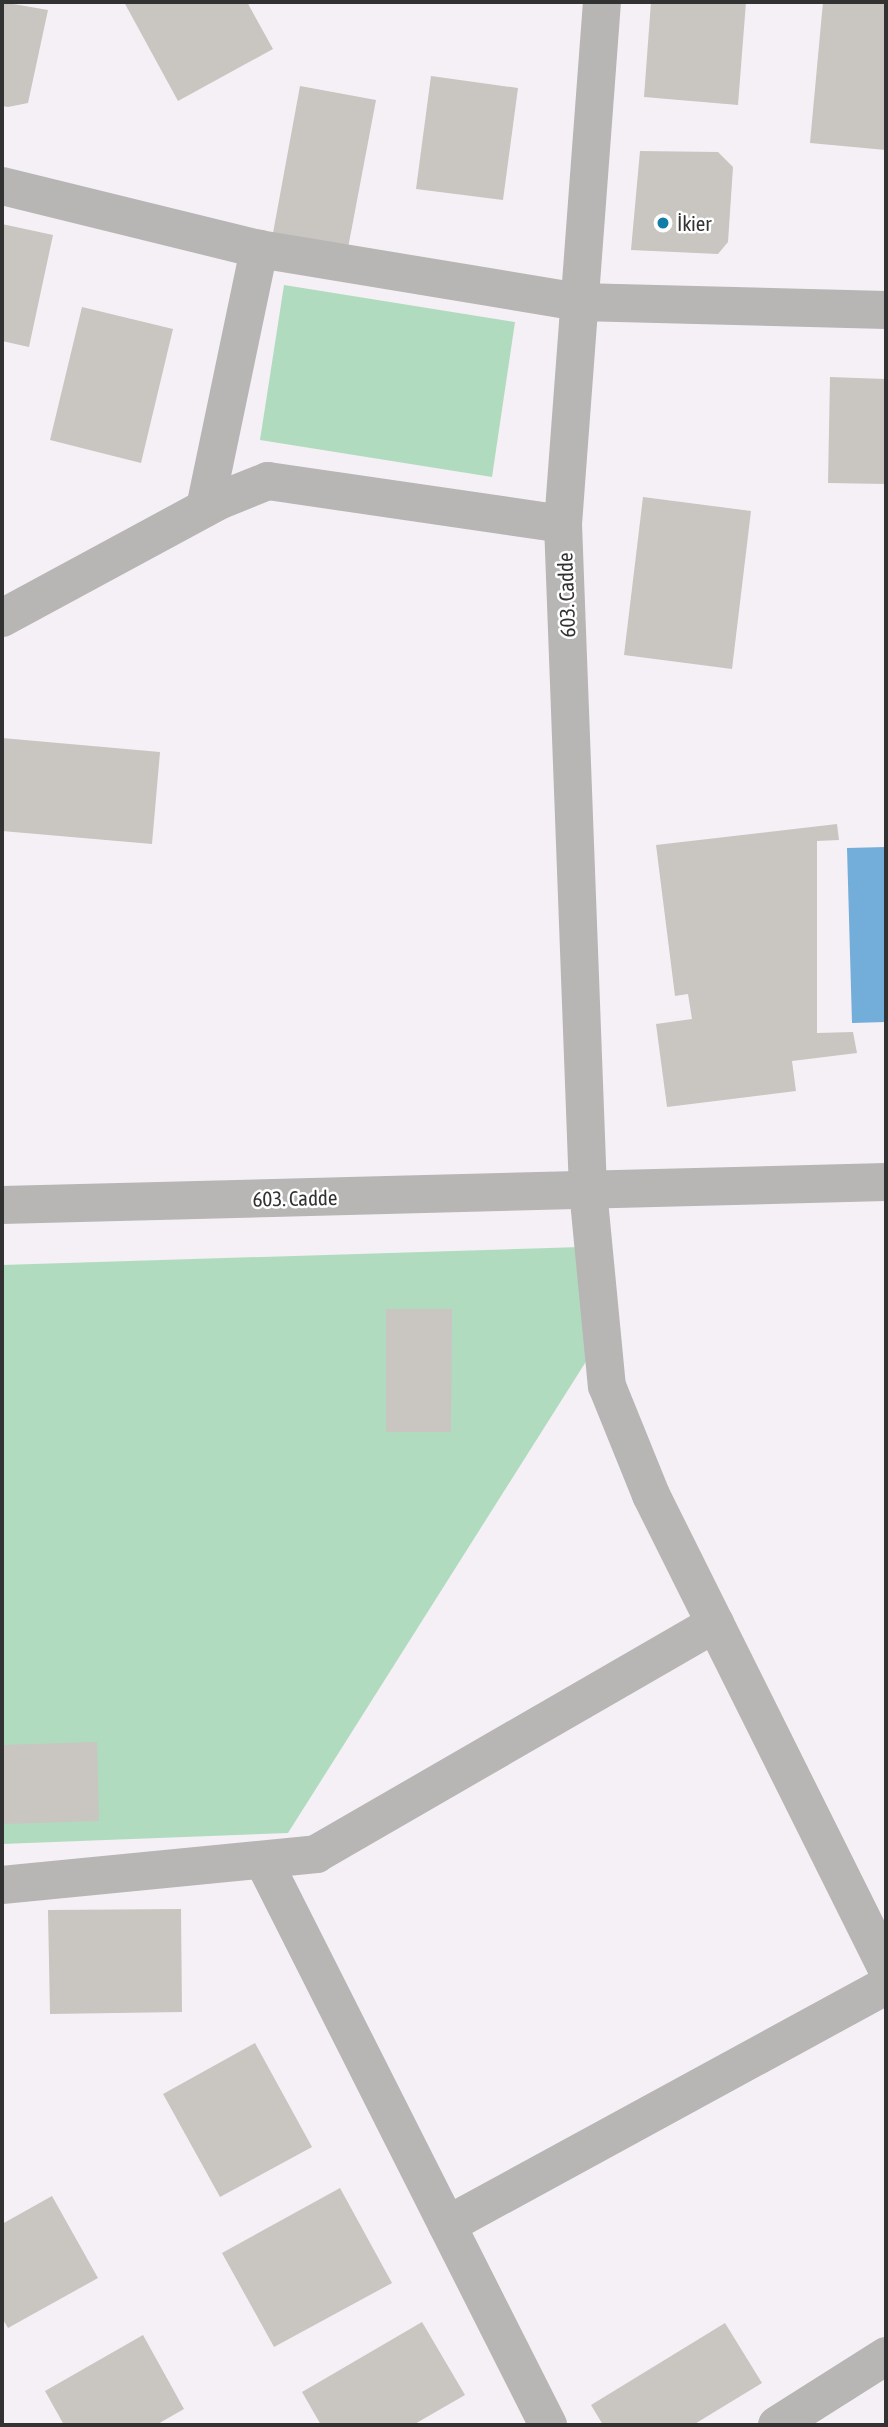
<!DOCTYPE html>
<html>
<head>
<meta charset="utf-8">
<style>
	body { margin:0 }
	#map { position:relative; width:888px; height:2427px; overflow:hidden; background:#f5f0f5; font-family:"Asap Condensed",sans-serif }
	div>[style] { position:absolute }
	.green>* { inset:0; background:#b1dbbf }
	.water>* { inset:0; background:#73adda }
	.building>* { inset:0; background:#c9c5c1 }
	.minor>* { height:38px; margin:-19px; padding:0 19px; transform-origin:19px; border-radius:19px; background:#b7b6b4 }
	.tertiary>* { height:38px; margin:-19px; padding:0 19px; transform-origin:19px; border-radius:19px; background:#b7b6b4 }
	.dots>* { width:19px; height:19px; translate:-50% -50%; box-sizing:border-box; border:4px solid #fff; border-radius:50% }
	span { translate:-50% -50%; white-space:nowrap; text-align:center; line-height:1.15; -webkit-text-stroke:5px #fff; paint-order:stroke }
	.poi-label { font-size:21px; color:#333233 }
	.left { translate:0 -50%; text-align:left }
	.street-label { font-size:21px; color:#333233 }
	.frame { position:absolute; inset:0; border:4px solid #333233; pointer-events:none }
</style>
</head>
<body>
<div id="map">
	<div class="green">
		<i style="clip-path:polygon(284px 285px,515px 322px,492px 477px,260px 440px)"></i>
		<i style="clip-path:polygon(581px 1247px,592px 1352px,288px 1833px,2px 1844px,2px 1265px)"></i>
	</div>
	<div class="water">
		<i style="clip-path:polygon(886px 847px,886px 1022px,852px 1023px,847px 848px)"></i>
	</div>
	<div class="building">
		<i style="clip-path:polygon(2px 2px,48px 10px,28px 103px,8px 107px,2px 106px)"></i>
		<i style="clip-path:polygon(124px 2px,247px 2px,273px 49px,178px 101px)"></i>
		<i style="clip-path:polygon(651px 2px,746px 2px,738px 105px,644px 97px)"></i>
		<i style="clip-path:polygon(823px 2px,886px 2px,886px 150px,810px 143px)"></i>
		<i style="clip-path:polygon(431px 76px,518px 88px,503px 200px,416px 189px)"></i>
		<i style="clip-path:polygon(300px 86px,376px 100px,348px 248px,273px 233px)"></i>
		<i style="clip-path:polygon(640px 151px,718px 152px,733px 167px,728px 242px,718px 254px,631px 250px)"></i>
		<i style="clip-path:polygon(2px 224px,53px 235px,29px 347px,2px 341px)"></i>
		<i style="clip-path:polygon(82px 307px,173px 329px,141px 463px,50px 440px)"></i>
		<i style="clip-path:polygon(830px 377px,886px 379px,886px 484px,828px 483px)"></i>
		<i style="clip-path:polygon(643px 497px,751px 511px,732px 669px,624px 655px)"></i>
		<i style="clip-path:polygon(2px 738px,160px 752px,152px 844px,2px 831px)"></i>
		<i style="clip-path:polygon(837px 824px,839px 840px,817px 841px,817px 1033px,853px 1032px,857px 1053px,792px 1061px,796px 1091px,667px 1107px,656px 1024px,692px 1019px,688px 994px,675px 996px,656px 845px)"></i>
		<i style="clip-path:polygon(386px 1309px,452px 1309px,451px 1432px,386px 1432px)"></i>
		<i style="clip-path:polygon(97px 1742px,99px 1821px,2px 1824px,2px 1745px)"></i>
		<i style="clip-path:polygon(181px 1909px,182px 2012px,50px 2014px,48px 1910px)"></i>
		<i style="clip-path:polygon(255px 2043px,312px 2147px,220px 2197px,163px 2094px)"></i>
		<i style="clip-path:polygon(340px 2188px,392px 2283px,274px 2347px,222px 2253px)"></i>
		<i style="clip-path:polygon(52px 2196px,98px 2278px,8px 2328px,2px 2318px,2px 2224px)"></i>
		<i style="clip-path:polygon(422px 2322px,465px 2395px,413px 2425px,321px 2425px,302px 2392px)"></i>
		<i style="clip-path:polygon(725px 2323px,762px 2383px,693px 2425px,603px 2425px,591px 2405px)"></i>
		<i style="clip-path:polygon(143px 2335px,184px 2409px,156px 2425px,64px 2425px,45px 2391px)"></i>
	</div>
	<div class="minor">
		<i style="left:2px;top:186px;width:265px;rotate:13.8deg"></i>
		<i style="left:259px;top:249px;width:324px;rotate:9.4deg"></i>
		<i style="left:579px;top:302px;width:307px;rotate:1.5deg"></i>
		<i style="left:205px;top:508px;width:265px;rotate:-78.2deg"></i>
		<i style="left:2px;top:618px;width:246px;rotate:-28.4deg"></i>
		<i style="left:218px;top:501px;width:54px;rotate:-21.8deg"></i>
		<i style="left:268px;top:481px;width:298px;rotate:8.3deg"></i>
		<i style="left:588px;top:1190px;width:197px;rotate:84.5deg"></i>
		<i style="left:607px;top:1386px;width:118px;rotate:68deg"></i>
		<i style="left:651px;top:1495px;width:527px;rotate:63.53deg"></i>
		<i style="left:264px;top:1862px;width:631px;rotate:63.23deg"></i>
		<i style="left:2px;top:1885px;width:316px;rotate:-5.6deg"></i>
		<i style="left:316px;top:1854px;width:461px;rotate:-30deg"></i>
		<i style="left:447px;top:2225px;width:500px;rotate:-28.6deg"></i>
		<i style="left:777px;top:2425px;width:129px;rotate:-32.3deg"></i>
	</div>
	<div class="tertiary">
		<i style="left:588px;top:1190px;width:666px;rotate:-92.15deg"></i>
		<i style="left:563px;top:524px;width:523px;rotate:-85.73deg"></i>
		<i style="left:2px;top:1205px;width:884px;rotate:-1.49deg"></i>
	</div>
	<div class="dots">
		<i style="left:663px;top:223px;background:#117da6"></i>
	</div>
	<div class="poi-label">
		<span class="left" style="left:677px;top:223px">İkier</span>
	</div>
	<div class="street-label">
		<span style="left:566px;top:595px;rotate:-92deg">603. Cadde</span>
		<span style="left:295px;top:1198px;rotate:-1deg">603. Cadde</span>
	</div>
	<div class="frame"></div>
</div>
</body>
</html>
